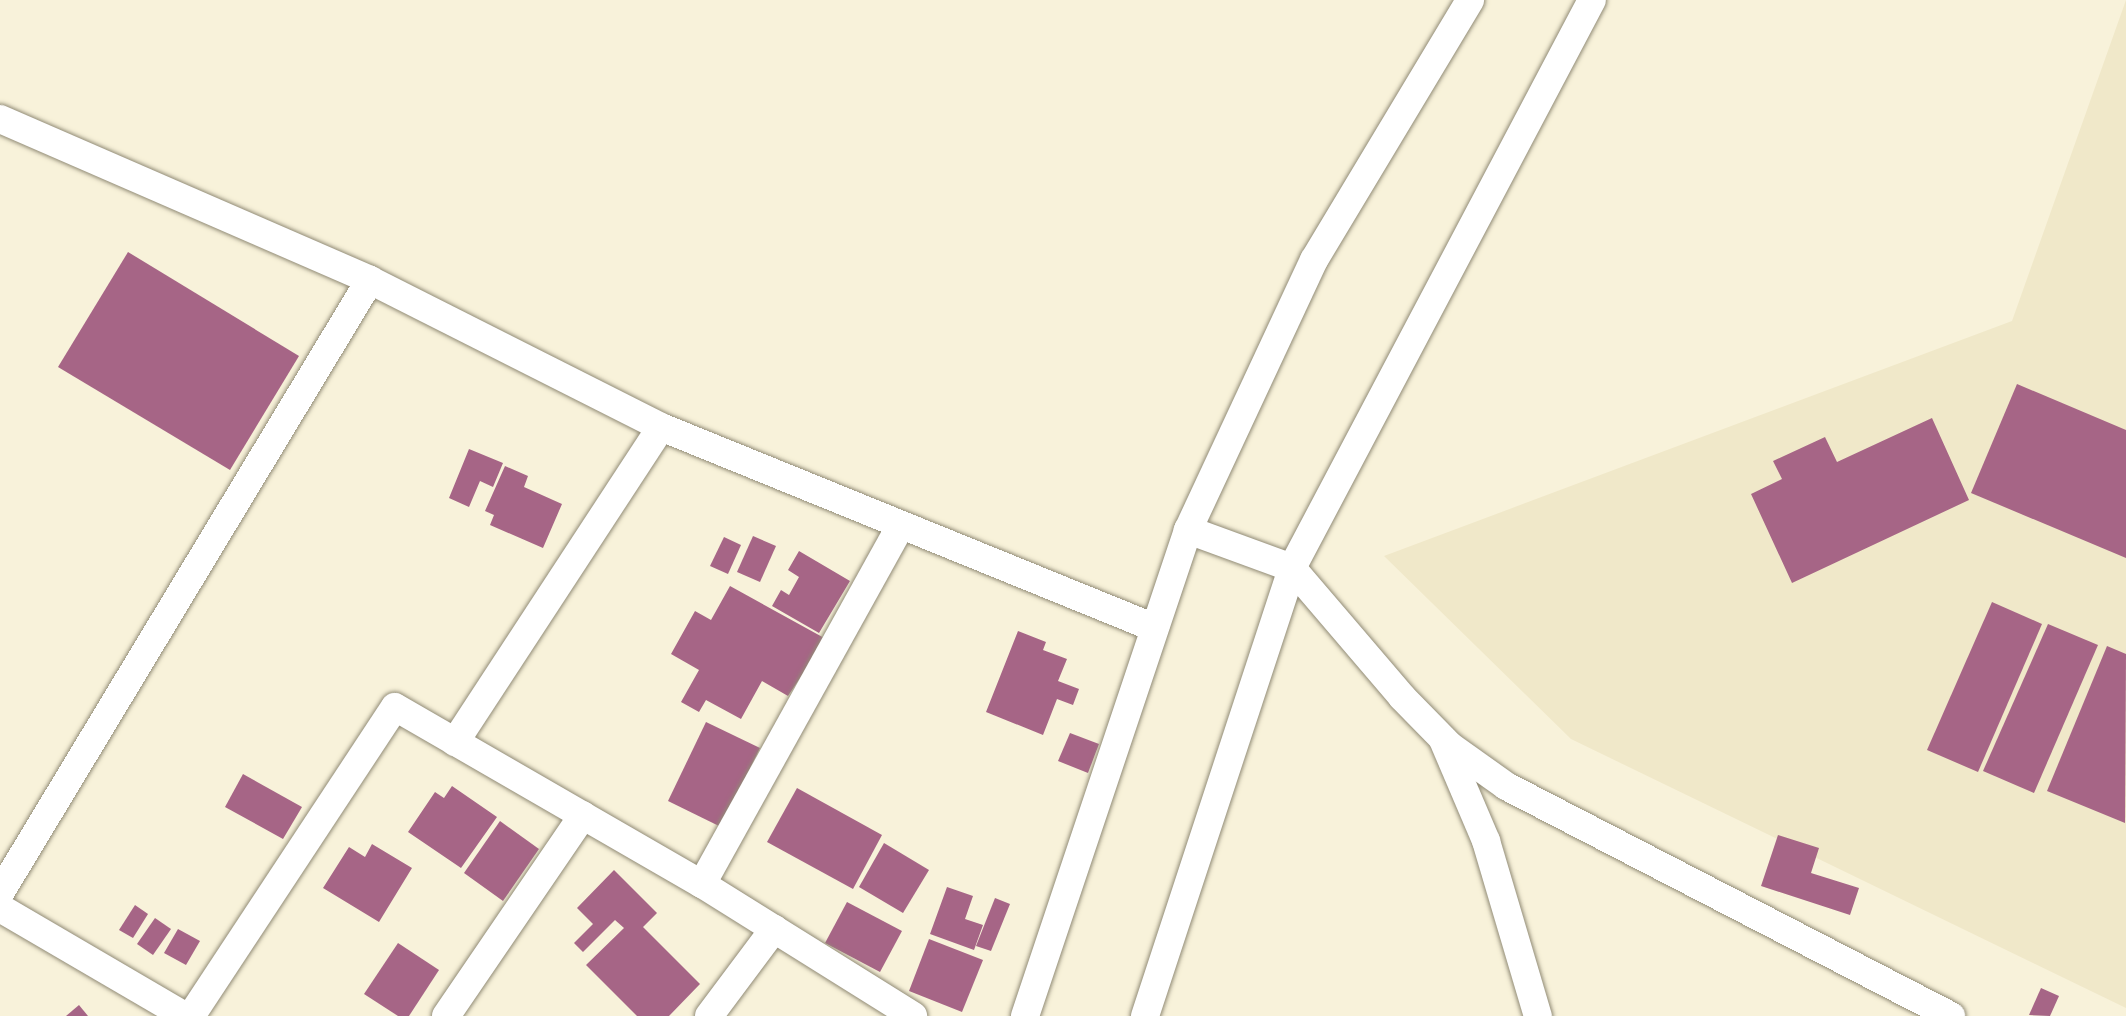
<!DOCTYPE html>
<html>
<head>
<meta charset="utf-8">
<style>
	body { margin:0 }
	#map { position:relative; width:2126px; height:1016px; overflow:hidden; background:#f8f2da; font-family:"Noto Sans",sans-serif }
	div>[style] { position:absolute }
	.built>* { inset:0; background:#f0e8c9 }
	.building>* { inset:0; background:#a66586 }
	.roads { filter:drop-shadow(0 0 2px #918b76) drop-shadow(0 0 2px #918b76) }
	.minor>* { height:28px; margin:-14px; padding:0 14px; transform-origin:14px; border-radius:14px; background:#fff }
	span { translate:-50% -50%; white-space:nowrap; text-align:center; line-height:1.15; -webkit-text-stroke:6px #f8f2da; paint-order:stroke }
</style>
</head>
<body>
<div id="map">
	<div class="built">
		<i style="clip-path:polygon(2126px 0,2126px 1008px,1571px 739px,1384px 556px,2012px 321px)"></i>
	</div>
	<div class="building">
		<i style="clip-path:polygon(128px 252px,299px 356px,230px 470px,58px 367px)"></i>
		<i style="clip-path:polygon(2017px 384px,2126px 430px,2126px 558px,1971px 493px)"></i>
		<i style="clip-path:polygon(1932px 418px,1969px 500px,1792px 583px,1751px 494px,1782px 479px,1773px 461px,1825px 437px,1837px 462px)"></i>
		<i style="clip-path:polygon(469px 449px,503px 463px,493px 487px,480px 481px,469px 507px,449px 498px)"></i>
		<i style="clip-path:polygon(505px 466px,528px 476px,524px 487px,562px 504px,543px 548px,490px 525px,494px 515px,485px 511px)"></i>
		<i style="clip-path:polygon(753px 536px,776px 546px,760px 582px,737px 572px)"></i>
		<i style="clip-path:polygon(724px 537px,741px 545px,728px 574px,710px 566px)"></i>
		<i style="clip-path:polygon(799px 551px,850px 581px,819px 633px,772px 606px,781px 590px,789px 595px,799px 577px,788px 570px)"></i>
		<i style="clip-path:polygon(730px 586px,826px 639px,788px 696px,762px 681px,741px 719px,706px 700px,699px 712px,681px 702px,699px 670px,671px 654px,695px 611px,711px 620px)"></i>
		<i style="clip-path:polygon(1992px 602px,2042px 624px,1978px 772px,1927px 750px)"></i>
		<i style="clip-path:polygon(2048px 624px,2098px 645px,2034px 793px,1983px 771px)"></i>
		<i style="clip-path:polygon(1018px 631px,1046px 642px,1043px 650px,1067px 659px,1058px 681px,1079px 689px,1073px 705px,1057px 699px,1043px 735px,986px 712px)"></i>
		<i style="clip-path:polygon(2107px 646px,2126px 654px,2125px 823px,2047px 791px)"></i>
		<i style="clip-path:polygon(706px 722px,760px 748px,721px 827px,668px 801px)"></i>
		<i style="clip-path:polygon(1070px 733px,1099px 744px,1088px 773px,1058px 761px)"></i>
		<i style="clip-path:polygon(243px 774px,302px 807px,283px 839px,225px 807px)"></i>
		<i style="clip-path:polygon(452px 786px,497px 817px,461px 868px,408px 832px,435px 792px,444px 798px)"></i>
		<i style="clip-path:polygon(797px 788px,882px 835px,853px 889px,767px 842px)"></i>
		<i style="clip-path:polygon(500px 821px,539px 849px,503px 901px,464px 873px)"></i>
		<i style="clip-path:polygon(1778px 835px,1819px 848px,1811px 873px,1859px 888px,1850px 915px,1761px 886px)"></i>
		<i style="clip-path:polygon(884px 843px,929px 870px,903px 913px,859px 887px)"></i>
		<i style="clip-path:polygon(372px 844px,412px 868px,379px 922px,323px 888px,349px 847px,365px 857px)"></i>
		<i style="clip-path:polygon(614px 870px,657px 913px,643px 927px,700px 984px,669px 1016px,637px 1016px,586px 965px,624px 928px,615px 920px,583px 952px,574px 943px,593px 924px,577px 908px)"></i>
		<i style="clip-path:polygon(947px 887px,973px 896px,965px 919px,983px 925px,974px 950px,930px 934px)"></i>
		<i style="clip-path:polygon(995px 898px,1010px 904px,991px 951px,976px 946px)"></i>
		<i style="clip-path:polygon(847px 902px,902px 931px,880px 972px,825px 943px)"></i>
		<i style="clip-path:polygon(135px 905px,148px 914px,133px 938px,119px 930px)"></i>
		<i style="clip-path:polygon(155px 918px,171px 929px,153px 955px,137px 944px)"></i>
		<i style="clip-path:polygon(178px 929px,200px 941px,186px 965px,164px 953px)"></i>
		<i style="clip-path:polygon(929px 939px,983px 960px,962px 1012px,909px 991px)"></i>
		<i style="clip-path:polygon(398px 943px,439px 970px,409px 1016px,398px 1016px,364px 994px)"></i>
		<i style="clip-path:polygon(2041px 988px,2059px 996px,2050px 1016px,2029px 1015px)"></i>
		<i style="clip-path:polygon(79px 1005px,88px 1016px,66px 1016px)"></i>
	</div>
	<div class="roads">
		<div class="minor">
			<i style="left:0;top:119px;width:404px;rotate:23.5deg"></i>
			<i style="left:370px;top:280px;width:326px;rotate:26.8deg"></i>
			<i style="left:661px;top:427px;width:533px;rotate:22.14deg"></i>
			<i style="left:1188px;top:530px;width:111px;rotate:20.1deg"></i>
			<i style="left:1292px;top:568px;width:170px;rotate:49.5deg"></i>
			<i style="left:1402px;top:697px;width:69px;rotate:45.6deg"></i>
			<i style="left:1450px;top:746px;width:69px;rotate:35.5deg"></i>
			<i style="left:1506px;top:786px;width:501px;rotate:27.33deg"></i>
			<i style="left:1443px;top:740px;width:110px;rotate:66.9deg"></i>
			<i style="left:1486px;top:841px;width:183px;rotate:73.5deg"></i>
			<i style="left:455px;top:742px;width:376px;rotate:-56.8deg"></i>
			<i style="left:702px;top:884px;width:408px;rotate:-61deg"></i>
			<i style="left:0;top:893px;width:716px;rotate:-58.89deg"></i>
			<i style="left:0;top:908px;width:214px;rotate:30.3deg"></i>
			<i style="left:191px;top:1016px;width:370px;rotate:-56.6deg"></i>
			<i style="left:395px;top:707px;width:354px;rotate:30deg"></i>
			<i style="left:702px;top:884px;width:249px;rotate:32deg"></i>
			<i style="left:446px;top:1016px;width:243px;rotate:-55.7deg"></i>
			<i style="left:709px;top:1016px;width:109px;rotate:-53.2deg"></i>
			<i style="left:1025px;top:1016px;width:513px;rotate:-71.46deg"></i>
			<i style="left:1188px;top:530px;width:298px;rotate:-65deg"></i>
			<i style="left:1314px;top:260px;width:303px;rotate:-59deg"></i>
			<i style="left:1145px;top:1016px;width:472px;rotate:-71.8deg"></i>
			<i style="left:1292px;top:568px;width:642px;rotate:-62.16deg"></i>
		</div>
	</div>
</div>
</body>
</html>
